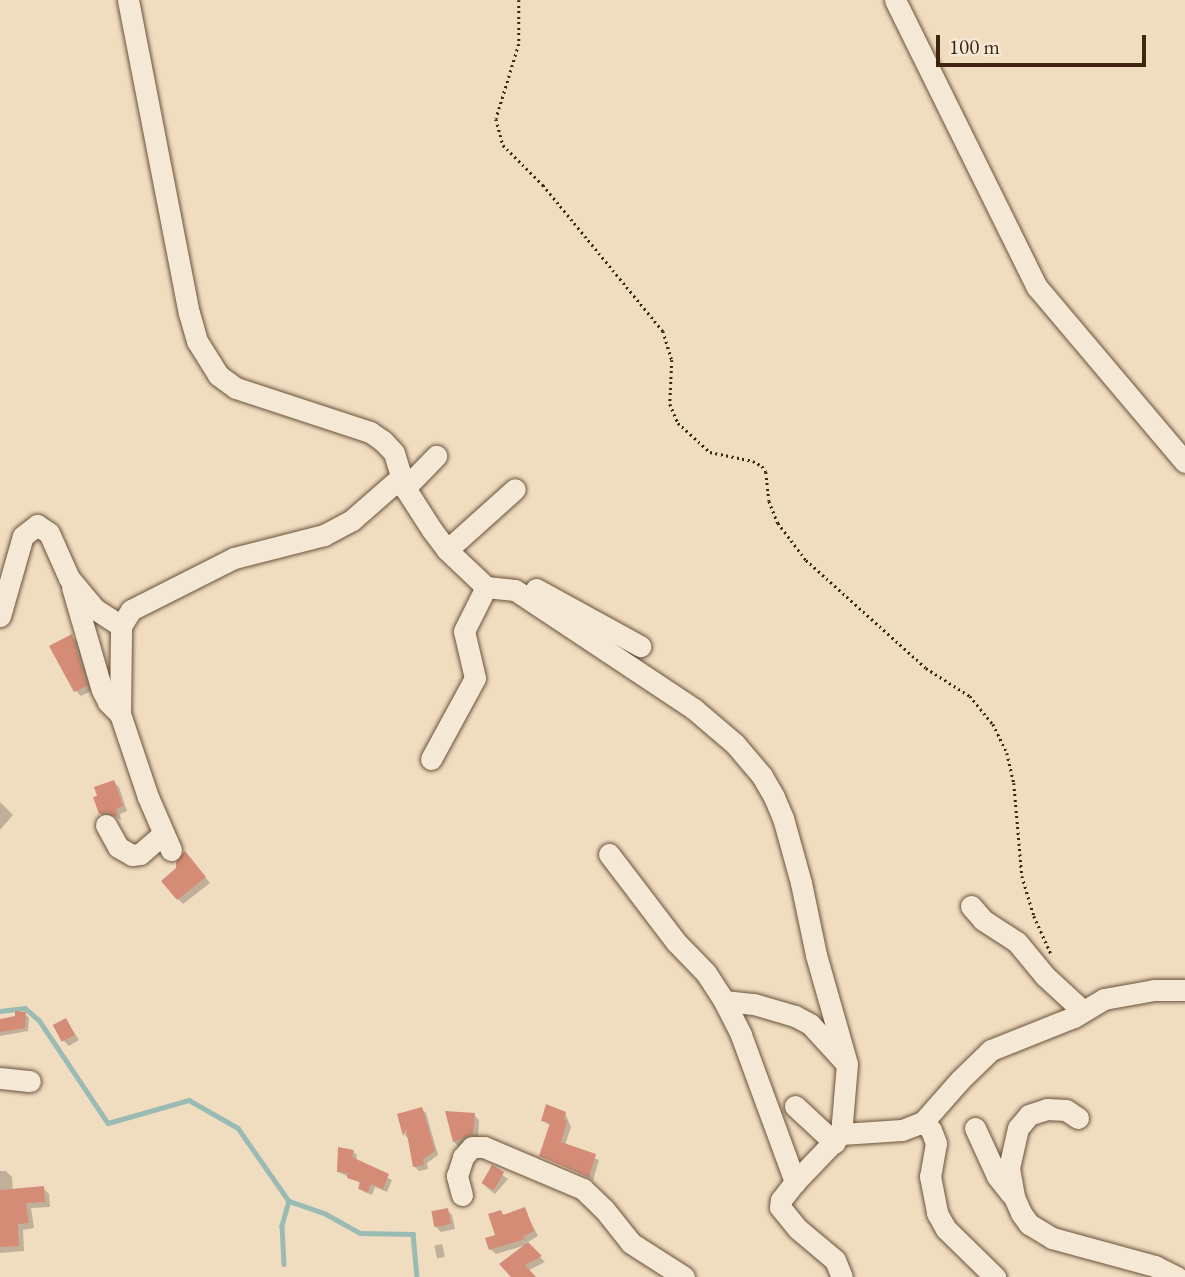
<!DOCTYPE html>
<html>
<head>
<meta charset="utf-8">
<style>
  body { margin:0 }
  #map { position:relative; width:1185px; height:1277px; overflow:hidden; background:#f0ddc0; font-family:"EB Garamond",serif }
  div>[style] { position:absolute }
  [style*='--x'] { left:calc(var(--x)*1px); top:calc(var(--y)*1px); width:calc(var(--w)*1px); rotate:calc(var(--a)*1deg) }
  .shadow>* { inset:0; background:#0003; transform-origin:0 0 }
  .stream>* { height:4.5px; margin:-2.25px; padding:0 2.25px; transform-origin:2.25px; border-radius:2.25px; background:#9abbb3 }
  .building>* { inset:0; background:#d48c76; transform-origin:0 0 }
  .path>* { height:2.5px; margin-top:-1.25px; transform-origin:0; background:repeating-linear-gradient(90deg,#3f240f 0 2px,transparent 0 5.5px) }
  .roads { filter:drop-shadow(0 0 2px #6b523b) drop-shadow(0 0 2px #6b523b) }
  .minor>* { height:21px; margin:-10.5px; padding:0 10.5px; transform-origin:10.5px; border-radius:10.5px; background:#f5e9d6 }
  span { translate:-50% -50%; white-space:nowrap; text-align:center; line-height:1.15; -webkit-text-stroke:7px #f5e9d6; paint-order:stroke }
  .scale { position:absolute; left:936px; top:35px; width:210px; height:32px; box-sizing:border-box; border:4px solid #3f240f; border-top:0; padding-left:9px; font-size:21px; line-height:24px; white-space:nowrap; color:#3f240f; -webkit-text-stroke:5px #f5e9d6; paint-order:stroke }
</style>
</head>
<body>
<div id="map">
  <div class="shadow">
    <i style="clip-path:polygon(72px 637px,77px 642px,91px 691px,81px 696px,75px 690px)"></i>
    <i style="clip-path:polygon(114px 782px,119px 787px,127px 811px,120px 814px,121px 820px,113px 816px,106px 818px,100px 813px)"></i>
    <i style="clip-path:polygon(0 802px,13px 815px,0 830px)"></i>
    <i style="clip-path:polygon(190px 859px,210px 883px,183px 904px,178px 899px)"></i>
    <i style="clip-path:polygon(25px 1014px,29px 1018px,28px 1031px,0 1036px,0 1022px)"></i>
    <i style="clip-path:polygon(66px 1020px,79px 1040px,69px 1046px,64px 1041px)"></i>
    <i style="clip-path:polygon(422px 1109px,426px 1113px,438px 1155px,427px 1163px,428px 1169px,419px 1171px,414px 1166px,410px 1141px,405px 1135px,399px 1115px)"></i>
    <i style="clip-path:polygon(448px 1113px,474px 1115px,479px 1120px,478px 1139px,459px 1147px,454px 1142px)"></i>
    <i style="clip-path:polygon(565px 1113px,571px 1127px,565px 1145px,599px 1160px,593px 1180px,541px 1156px,551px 1126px,543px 1121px)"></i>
    <i style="clip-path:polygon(353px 1152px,357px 1155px,356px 1161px,392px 1180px,387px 1192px,375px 1187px,372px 1195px,364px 1192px,360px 1188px,362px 1184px,339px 1172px)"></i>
    <i style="clip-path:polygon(492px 1167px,508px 1179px,495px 1194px,485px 1186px)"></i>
    <i style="clip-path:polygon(0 1171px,6px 1171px,12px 1177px,13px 1191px,43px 1188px,49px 1194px,50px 1207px,31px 1208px,34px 1228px,23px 1230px,24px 1251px,0 1253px)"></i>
    <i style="clip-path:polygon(524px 1209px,538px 1236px,526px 1243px,545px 1262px,529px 1270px,534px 1277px,513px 1277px,526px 1245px,496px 1254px,490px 1249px,497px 1236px,501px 1212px,505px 1216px)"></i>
    <i style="clip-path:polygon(447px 1210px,452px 1215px,455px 1229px,441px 1232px,435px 1226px)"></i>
    <i style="left:442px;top:1244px;width:13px;height:8px;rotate:77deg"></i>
  </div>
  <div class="stream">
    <i style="--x:0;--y:1011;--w:25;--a:-7"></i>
    <i style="--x:25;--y:1008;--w:18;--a:41"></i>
    <i style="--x:39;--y:1020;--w:124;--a:56.2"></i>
    <i style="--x:108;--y:1123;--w:84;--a:-15.9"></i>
    <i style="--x:189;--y:1100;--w:56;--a:29.7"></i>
    <i style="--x:238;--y:1128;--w:89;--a:55.1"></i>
    <i style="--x:289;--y:1201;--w:26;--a:106"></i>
    <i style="--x:282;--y:1226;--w:38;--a:87"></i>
    <i style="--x:289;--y:1201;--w:39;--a:19"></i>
    <i style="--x:326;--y:1214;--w:39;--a:29"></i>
    <i style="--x:360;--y:1233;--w:53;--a:1.1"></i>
    <i style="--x:413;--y:1234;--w:43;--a:84.7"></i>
  </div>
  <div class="building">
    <i style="clip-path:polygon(72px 634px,87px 686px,74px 692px,49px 646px)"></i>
    <i style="clip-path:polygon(114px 780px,123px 806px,116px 809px,118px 814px,115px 816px,107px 812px,99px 814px,93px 797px,97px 796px,94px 787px)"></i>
    <i style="clip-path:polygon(185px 851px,206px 877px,177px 900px,161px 881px,176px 868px,176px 862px)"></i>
    <i style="clip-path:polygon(15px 1011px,26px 1012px,25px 1028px,0 1032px,0 1019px,15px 1016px)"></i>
    <i style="left:66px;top:1018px;width:19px;height:15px;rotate:62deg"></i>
    <i style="clip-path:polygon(546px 1104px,566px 1112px,564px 1120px,567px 1121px,561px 1142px,596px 1154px,589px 1177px,539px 1156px,550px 1123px,541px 1121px)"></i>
    <i style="clip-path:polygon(422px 1107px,435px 1151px,423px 1159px,424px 1165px,413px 1167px,406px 1129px,403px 1136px,397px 1114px)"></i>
    <i style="clip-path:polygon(445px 1111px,475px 1113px,473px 1134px,453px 1142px)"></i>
    <i style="clip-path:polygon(338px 1147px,354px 1150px,352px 1157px,389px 1174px,383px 1189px,371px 1184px,368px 1192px,358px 1189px,360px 1182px,347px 1178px,348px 1173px,337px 1172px)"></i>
    <i style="left:492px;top:1165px;width:14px;height:21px;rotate:30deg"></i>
    <i style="clip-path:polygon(44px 1186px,45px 1202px,26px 1203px,29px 1223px,18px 1224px,19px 1246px,0 1247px,0 1190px)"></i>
    <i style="clip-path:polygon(525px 1207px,534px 1231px,523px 1237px,525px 1239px,489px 1250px,485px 1238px,495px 1235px,488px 1214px,501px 1210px,503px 1215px)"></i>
    <i style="left:448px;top:1208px;width:16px;height:17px;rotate:79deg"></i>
    <i style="clip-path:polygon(528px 1242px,542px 1256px,525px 1265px,536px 1277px,511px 1277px,499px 1264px)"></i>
  </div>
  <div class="path">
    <i style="--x:519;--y:0;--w:44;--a:90"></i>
    <i style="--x:519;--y:44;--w:78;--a:107"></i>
    <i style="--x:496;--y:119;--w:27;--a:75"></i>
    <i style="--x:503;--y:145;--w:57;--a:45"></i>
    <i style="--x:543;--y:185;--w:189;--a:50.6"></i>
    <i style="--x:663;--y:331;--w:30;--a:73"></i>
    <i style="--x:672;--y:360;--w:44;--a:92.6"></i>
    <i style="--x:670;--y:404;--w:21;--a:67"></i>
    <i style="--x:678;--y:423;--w:43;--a:42.2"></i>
    <i style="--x:710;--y:452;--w:44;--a:11.8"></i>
    <i style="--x:753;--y:461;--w:10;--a:29"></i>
    <i style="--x:762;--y:466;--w:7;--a:56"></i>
    <i style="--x:766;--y:472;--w:29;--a:84"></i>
    <i style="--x:769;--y:501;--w:24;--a:68"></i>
    <i style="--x:778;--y:523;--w:46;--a:52.9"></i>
    <i style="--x:806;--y:560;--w:161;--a:42"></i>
    <i style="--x:926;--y:668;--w:52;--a:32.5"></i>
    <i style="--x:970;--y:696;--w:36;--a:51"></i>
    <i style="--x:993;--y:724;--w:32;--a:64"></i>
    <i style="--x:1007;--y:753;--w:31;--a:77"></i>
    <i style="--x:1014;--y:783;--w:93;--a:85.1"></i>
    <i style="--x:1022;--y:876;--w:42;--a:73.3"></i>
    <i style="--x:1034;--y:916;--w:44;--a:65.8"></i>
  </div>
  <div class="roads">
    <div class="minor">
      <i style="--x:128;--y:0;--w:319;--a:79"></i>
      <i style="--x:189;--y:313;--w:29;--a:74"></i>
      <i style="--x:197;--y:341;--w:40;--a:58"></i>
      <i style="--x:218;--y:375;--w:22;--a:36"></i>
      <i style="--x:236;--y:388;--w:141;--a:18.2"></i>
      <i style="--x:370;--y:432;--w:16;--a:35"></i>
      <i style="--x:383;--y:441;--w:16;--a:47"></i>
      <i style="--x:394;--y:453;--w:37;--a:73"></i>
      <i style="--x:405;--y:488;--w:50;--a:57.3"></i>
      <i style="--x:432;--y:530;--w:25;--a:53"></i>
      <i style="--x:447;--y:550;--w:54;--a:43.5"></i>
      <i style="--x:486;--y:587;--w:29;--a:6"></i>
      <i style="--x:515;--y:590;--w:215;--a:33.6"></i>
      <i style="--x:694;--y:709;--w:54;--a:40.5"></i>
      <i style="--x:735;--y:744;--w:42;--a:49.8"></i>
      <i style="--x:762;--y:776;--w:24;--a:60"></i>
      <i style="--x:774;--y:797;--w:23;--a:67"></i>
      <i style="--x:783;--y:818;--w:67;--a:74.5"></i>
      <i style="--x:801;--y:883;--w:74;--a:78.2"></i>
      <i style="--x:816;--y:955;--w:113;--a:74.1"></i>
      <i style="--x:847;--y:1064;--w:70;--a:94.9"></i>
      <i style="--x:841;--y:1134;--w:66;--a:133.8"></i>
      <i style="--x:795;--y:1182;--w:23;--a:128"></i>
      <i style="--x:781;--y:1200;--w:7;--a:98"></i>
      <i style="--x:780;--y:1207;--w:28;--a:51"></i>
      <i style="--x:798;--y:1229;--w:48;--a:40"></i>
      <i style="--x:835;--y:1260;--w:18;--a:68"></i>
      <i style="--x:895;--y:0;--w:320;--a:63.7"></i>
      <i style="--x:1037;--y:287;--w:229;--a:49.8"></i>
      <i style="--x:405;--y:488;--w:45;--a:-45.9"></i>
      <i style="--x:447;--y:550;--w:91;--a:-41.9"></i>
      <i style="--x:72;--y:587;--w:107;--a:73.8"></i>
      <i style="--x:102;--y:690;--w:13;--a:63"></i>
      <i style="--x:108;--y:702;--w:17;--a:45"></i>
      <i style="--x:536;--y:589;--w:119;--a:28.7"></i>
      <i style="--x:0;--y:616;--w:83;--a:-74"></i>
      <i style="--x:23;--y:536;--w:18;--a:-38"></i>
      <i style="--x:37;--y:525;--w:14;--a:34"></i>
      <i style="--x:49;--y:533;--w:49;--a:66"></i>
      <i style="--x:69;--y:578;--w:40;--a:50"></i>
      <i style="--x:95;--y:609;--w:31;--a:33"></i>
      <i style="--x:431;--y:759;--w:92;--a:-61.5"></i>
      <i style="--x:475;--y:678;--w:48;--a:-103.2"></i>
      <i style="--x:464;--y:631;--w:49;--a:-63.4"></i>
      <i style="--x:106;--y:825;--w:25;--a:61"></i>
      <i style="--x:118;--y:847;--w:16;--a:30"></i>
      <i style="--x:132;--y:855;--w:8;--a:-7"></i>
      <i style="--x:140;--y:854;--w:29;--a:-41"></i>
      <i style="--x:171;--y:850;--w:58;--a:-113.5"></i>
      <i style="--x:148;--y:797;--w:88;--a:-108.6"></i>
      <i style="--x:120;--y:714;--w:88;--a:-89.3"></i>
      <i style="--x:121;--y:626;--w:19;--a:-58"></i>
      <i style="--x:131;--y:610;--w:115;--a:-26.8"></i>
      <i style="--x:234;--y:558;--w:93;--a:-14.3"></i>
      <i style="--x:324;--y:535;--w:32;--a:-28"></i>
      <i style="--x:352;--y:520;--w:67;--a:-41.3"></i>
      <i style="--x:609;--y:854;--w:111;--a:52.7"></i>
      <i style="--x:676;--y:942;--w:43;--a:45.9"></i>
      <i style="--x:706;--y:973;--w:33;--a:57"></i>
      <i style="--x:724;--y:1001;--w:38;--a:63"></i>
      <i style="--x:741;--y:1035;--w:157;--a:69.8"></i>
      <i style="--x:971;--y:906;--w:18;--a:49"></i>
      <i style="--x:983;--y:920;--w:40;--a:32.9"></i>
      <i style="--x:1017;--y:942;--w:44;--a:50.5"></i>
      <i style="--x:1045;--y:976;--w:52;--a:42.6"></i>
      <i style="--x:724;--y:1001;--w:30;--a:6"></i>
      <i style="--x:754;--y:1004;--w:43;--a:16.3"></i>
      <i style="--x:795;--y:1016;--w:17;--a:28"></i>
      <i style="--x:810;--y:1024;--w:52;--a:47.4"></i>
      <i style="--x:0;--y:1078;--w:30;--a:6"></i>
      <i style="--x:795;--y:1106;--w:54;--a:42.8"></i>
      <i style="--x:1078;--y:1118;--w:14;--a:-146"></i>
      <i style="--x:1066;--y:1110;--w:19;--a:-177"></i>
      <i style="--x:1047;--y:1109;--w:19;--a:162"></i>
      <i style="--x:1029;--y:1115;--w:17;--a:130"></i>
      <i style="--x:1018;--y:1128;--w:41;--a:102.7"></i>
      <i style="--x:1009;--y:1168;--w:29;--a:80"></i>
      <i style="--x:1014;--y:1197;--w:17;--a:66"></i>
      <i style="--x:1021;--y:1213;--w:14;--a:54"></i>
      <i style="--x:1029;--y:1224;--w:27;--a:31"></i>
      <i style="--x:1052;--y:1238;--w:107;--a:15.2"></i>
      <i style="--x:1155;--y:1266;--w:25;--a:27"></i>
      <i style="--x:923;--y:1122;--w:11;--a:45"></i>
      <i style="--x:931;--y:1130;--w:14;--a:69"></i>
      <i style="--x:936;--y:1143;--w:34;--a:100"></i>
      <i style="--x:930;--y:1176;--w:38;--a:79"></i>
      <i style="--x:937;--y:1213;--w:18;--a:61"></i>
      <i style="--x:946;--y:1229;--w:69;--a:44.4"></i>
      <i style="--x:975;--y:1128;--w:53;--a:65.4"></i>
      <i style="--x:997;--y:1176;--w:23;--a:52"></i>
      <i style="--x:841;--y:1134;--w:61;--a:-3.8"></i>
      <i style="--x:902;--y:1130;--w:22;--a:-21"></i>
      <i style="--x:923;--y:1122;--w:56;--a:-48.6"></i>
      <i style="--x:960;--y:1080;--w:43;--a:-44.1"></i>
      <i style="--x:991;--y:1050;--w:89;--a:-21.7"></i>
      <i style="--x:1074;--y:1017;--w:35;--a:-31"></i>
      <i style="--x:1104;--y:999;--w:51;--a:-10.2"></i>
      <i style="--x:1154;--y:990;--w:31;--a:0"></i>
      <i style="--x:462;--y:1195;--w:20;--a:-105"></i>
      <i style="--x:457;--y:1176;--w:20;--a:-72"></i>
      <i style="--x:463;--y:1157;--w:13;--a:-48"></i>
      <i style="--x:472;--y:1147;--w:12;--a:0"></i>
      <i style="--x:484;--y:1147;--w:108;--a:23"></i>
      <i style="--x:583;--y:1189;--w:29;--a:44"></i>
      <i style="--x:604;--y:1209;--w:43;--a:51.5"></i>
      <i style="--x:631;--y:1243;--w:63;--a:32.7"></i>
    </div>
  </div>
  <div class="scale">100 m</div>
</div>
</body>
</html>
